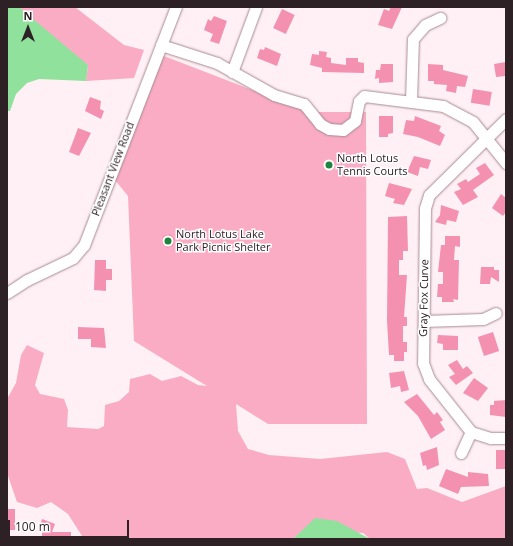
<!DOCTYPE html>
<html>
<head>
<meta charset="utf-8">
<style>
  body { margin:0 }
  #map { position:relative; width:513px; height:546px; overflow:hidden; background:#fef0f4; font-family:"Open Sans",sans-serif }
  div>[style] { position:absolute }
  [style*='--x'] { left:calc(var(--x)*1px); top:calc(var(--y)*1px); width:calc(var(--w)*1px); rotate:calc(var(--a)*1deg) }
  .green>* { inset:0; background:#faacc4 }
  .water>* { inset:0; background:#90e19c }
  .building>* { inset:0; background:#f491b1; transform-origin:0 0 }
  .roads { filter:drop-shadow(0 0 1px #a88a93) drop-shadow(0 0 1px #a88a93) }
  .minor>* { height:11px; margin:-5.5px; padding:0 5.5px; transform-origin:5.5px; border-radius:5.5px; background:#fff }
  .dots>* { width:11px; height:11px; translate:-50% -50%; box-sizing:border-box; border:2px solid #fff; border-radius:50% }
  span { translate:-50% -50%; white-space:nowrap; text-align:center; line-height:1.15; -webkit-text-stroke:3px #fff; paint-order:stroke }
  .poi-label { font-size:11px; color:#2d2125 }
  .left { translate:0 -50%; text-align:left }
  .street-label { font-size:11px; color:#2d2125 }
  .frame { position:absolute; inset:0; border:8px solid #2d2125; pointer-events:none }
  .north { position:absolute; left:8px; top:8px; width:40px; height:40px; -webkit-text-stroke:3px #fff; paint-order:stroke; rotate:0deg; font-size:11px; font-weight:700; line-height:16px; text-align:center; color:#2d2125 }
  .north::after { content:''; display:block; margin:auto; width:14px; height:18px; background:#2d2125; clip-path:polygon(50% 0,100% 100%,50% 72%,0 100%) }
  .scale { position:absolute; left:8px; top:520px; width:121px; height:18px; box-sizing:border-box; border:2px solid #2d2125; border-top:0; padding-left:5px; font-size:12px; line-height:14px; white-space:nowrap; color:#2d2125; -webkit-text-stroke:3px #fff; paint-order:stroke }
</style>
</head>
<body>
<div id="map">
  <div class="green">
    <i style="clip-path:polygon(7px 7px,75px 7px,124px 45px,144px 50px,134px 78px,86px 81px,88px 65px)"></i>
    <i style="clip-path:polygon(164px 56px,286px 103px,302px 106px,308px 112px,366px 112px,367px 424px,268px 424px,236px 404px,238px 431px,248px 449px,269px 455px,320px 459px,387px 452px,405px 459px,417px 489px,427px 488px,462px 502px,506px 486px,506px 539px,370px 539px,363px 533px,303px 530px,293px 539px,84px 539px,68px 514px,51px 502px,37px 508px,17px 502px,7px 473px,7px 399px,16px 383px,21px 355px,27px 345px,44px 353px,35px 385px,40px 394px,64px 399px,68px 410px,67px 427px,98px 429px,104px 426px,105px 405px,119px 401px,129px 392px,130px 379px,150px 374px,162px 381px,181px 376px,198px 385px,207px 386px,134px 341px,128px 196px,111px 175px,158px 64px)"></i>
  </div>
  <div class="water">
    <i style="clip-path:polygon(7px 7px,20px 8px,88px 65px,86px 81px,39px 79px,27px 83px,16px 94px,10px 111px,7px 111px)"></i>
    <i style="clip-path:polygon(315px 518px,337px 521px,370px 539px,293px 539px)"></i>
  </div>
  <div class="building">
    <i style="clip-path:polygon(391px 7px,402px 7px,392px 29px,378px 25px,384px 9px,389px 11px)"></i>
    <i style="left:282px;top:9px;width:14px;height:21px;rotate:25deg"></i>
    <i style="clip-path:polygon(214px 16px,227px 21px,219px 44px,210px 41px,213px 34px,204px 30px,208px 19px,211px 21px)"></i>
    <i style="clip-path:polygon(265px 47px,281px 54px,277px 66px,257px 58px,260px 49px,264px 50px)"></i>
    <i style="clip-path:polygon(319px 51px,327px 52px,326px 57px,331px 58px,331px 63px,346px 65px,346px 58px,358px 58px,358px 62px,364px 63px,364px 73px,322px 72px,322px 68px,310px 65px,312px 54px,319px 55px)"></i>
    <i style="clip-path:polygon(506px 62px,506px 76px,496px 77px,494px 64px)"></i>
    <i style="clip-path:polygon(381px 64px,393px 64px,393px 82px,379px 83px,379px 78px,375px 79px,376px 70px,380px 70px)"></i>
    <i style="clip-path:polygon(428px 64px,443px 65px,443px 70px,468px 76px,465px 87px,457px 86px,456px 93px,446px 91px,447px 85px,434px 84px,434px 81px,428px 81px)"></i>
    <i style="left:473px;top:89px;width:19px;height:14px;rotate:9deg"></i>
    <i style="clip-path:polygon(90px 97px,101px 101px,100px 109px,104px 111px,101px 119px,85px 111px)"></i>
    <i style="clip-path:polygon(379px 116px,393px 116px,393px 133px,388px 134px,388px 137px,379px 137px)"></i>
    <i style="clip-path:polygon(415px 116px,441px 126px,439px 131px,445px 135px,440px 146px,418px 137px,403px 134px,406px 120px,414px 121px)"></i>
    <i style="clip-path:polygon(78px 128px,91px 133px,79px 156px,69px 152px)"></i>
    <i style="clip-path:polygon(414px 156px,431px 160px,428px 169px,420px 167px,418px 176px,407px 172px)"></i>
    <i style="clip-path:polygon(485px 163px,494px 175px,473px 190px,478px 197px,463px 205px,454px 192px,461px 189px,457px 184px,466px 179px,468px 182px,480px 174px,476px 168px)"></i>
    <i style="clip-path:polygon(389px 183px,412px 189px,404px 205px,393px 203px,395px 199px,385px 196px)"></i>
    <i style="clip-path:polygon(501px 194px,506px 198px,506px 212px,503px 216px,492px 208px)"></i>
    <i style="clip-path:polygon(441px 205px,459px 211px,456px 222px,447px 220px,446px 225px,435px 222px,440px 215px)"></i>
    <i style="clip-path:polygon(407px 216px,408px 251px,403px 251px,403px 260px,399px 260px,399px 275px,407px 275px,404px 317px,407px 317px,407px 326px,403px 326px,403px 342px,407px 342px,407px 352px,404px 352px,404px 361px,394px 361px,394px 355px,389px 355px,387px 321px,388px 217px)"></i>
    <i style="clip-path:polygon(170px 234px,175px 239px,173px 246px,167px 248px,162px 243px,163px 236px)"></i>
    <i style="clip-path:polygon(445px 236px,460px 236px,460px 247px,455px 246px,454px 260px,459px 260px,458px 300px,453px 299px,454px 302px,442px 302px,442px 297px,437px 297px,438px 284px,443px 284px,443px 272px,438px 272px,441px 245px,445px 245px)"></i>
    <i style="clip-path:polygon(95px 260px,106px 260px,106px 269px,112px 269px,112px 280px,106px 280px,106px 291px,94px 290px)"></i>
    <i style="clip-path:polygon(481px 267px,494px 267px,494px 270px,499px 270px,499px 282px,491px 277px,490px 284px,480px 284px)"></i>
    <i style="clip-path:polygon(78px 327px,104px 328px,106px 348px,91px 347px,91px 339px,78px 339px)"></i>
    <i style="left:493px;top:332px;width:20px;height:16px;rotate:72deg"></i>
    <i style="clip-path:polygon(438px 335px,458px 336px,458px 350px,443px 350px,443px 344px,437px 343px)"></i>
    <i style="clip-path:polygon(457px 360px,463px 369px,467px 366px,473px 373px,456px 385px,449px 377px,455px 374px,448px 365px)"></i>
    <i style="clip-path:polygon(404px 371px,409px 390px,401px 392px,400px 386px,391px 388px,389px 373px)"></i>
    <i style="clip-path:polygon(474px 378px,488px 388px,478px 401px,463px 393px)"></i>
    <i style="clip-path:polygon(417px 394px,434px 415px,437px 412px,443px 420px,440px 422px,445px 430px,431px 439px,418px 416px,404px 402px)"></i>
    <i style="clip-path:polygon(506px 400px,506px 417px,490px 415px,490px 405px,494px 405px,494px 401px)"></i>
    <i style="clip-path:polygon(437px 447px,439px 465px,427px 470px,426px 465px,423px 466px,420px 453px)"></i>
    <i style="left:506px;top:450px;width:19px;height:10px;rotate:90deg"></i>
    <i style="clip-path:polygon(446px 469px,468px 477px,468px 472px,488px 474px,489px 486px,461px 487px,458px 494px,439px 486px)"></i>
    <i style="left:7px;top:509px;width:8px;height:21px"></i>
    <i style="clip-path:polygon(42px 519px,55px 524px,52px 532px,71px 532px,71px 539px,42px 539px,42px 532px,38px 531px)"></i>
  </div>
  <div class="roads">
    <div class="minor">
      <i style="--x:161;--y:45;--w:59;--a:17.8"></i>
      <i style="--x:217;--y:63;--w:65;--a:29.3"></i>
      <i style="--x:274;--y:95;--w:31;--a:17"></i>
      <i style="--x:304;--y:104;--w:26;--a:51"></i>
      <i style="--x:320;--y:124;--w:10;--a:29"></i>
      <i style="--x:329;--y:129;--w:14;--a:4"></i>
      <i style="--x:343;--y:130;--w:15;--a:-37"></i>
      <i style="--x:355;--y:121;--w:20;--a:-79"></i>
      <i style="--x:359;--y:101;--w:7;--a:-45"></i>
      <i style="--x:364;--y:96;--w:80;--a:7.2"></i>
      <i style="--x:443;--y:106;--w:34;--a:28"></i>
      <i style="--x:473;--y:122;--w:53;--a:51.2"></i>
      <i style="--x:232;--y:72;--w:69;--a:-69.7"></i>
      <i style="--x:411;--y:101;--w:62;--a:-88.2"></i>
      <i style="--x:413;--y:39;--w:18;--a:-49"></i>
      <i style="--x:425;--y:25;--w:17;--a:-25"></i>
      <i style="--x:506;--y:119;--w:108;--a:135.4"></i>
      <i style="--x:429;--y:195;--w:14;--a:107"></i>
      <i style="--x:425;--y:208;--w:155;--a:90.7"></i>
      <i style="--x:423;--y:363;--w:17;--a:69"></i>
      <i style="--x:429;--y:379;--w:68;--a:51.6"></i>
      <i style="--x:471;--y:432;--w:21;--a:17"></i>
      <i style="--x:491;--y:438;--w:15;--a:0"></i>
      <i style="--x:7;--y:293;--w:24;--a:-33"></i>
      <i style="--x:27;--y:280;--w:51;--a:-25.6"></i>
      <i style="--x:73;--y:258;--w:17;--a:-50"></i>
      <i style="--x:84;--y:245;--w:255;--a:-68.9"></i>
      <i style="--x:424;--y:321;--w:59;--a:-1.9"></i>
      <i style="--x:483;--y:319;--w:14;--a:-25"></i>
      <i style="--x:461;--y:453;--w:23;--a:-65"></i>
    </div>
  </div>
  <div class="dots">
    <i style="left:329px;top:165px;background:#1c853b"></i>
    <i style="left:168px;top:241px;background:#1c853b"></i>
  </div>
  <div class="poi-label">
    <span class="left" style="left:337px;top:165px">North Lotus<br>Tennis Courts</span>
    <span class="left" style="left:176px;top:241px">North Lotus Lake<br>Park Picnic Shelter</span>
  </div>
  <div class="street-label">
    <span style="left:113px;top:169px;rotate:-69deg">Pleasant View Road</span>
    <span style="left:424px;top:298px;rotate:-89deg">Gray Fox Curve</span>
  </div>
  <div class="frame"></div>
  <div class="north">N</div>
  <div class="scale">100 m</div>
</div>
</body>
</html>
